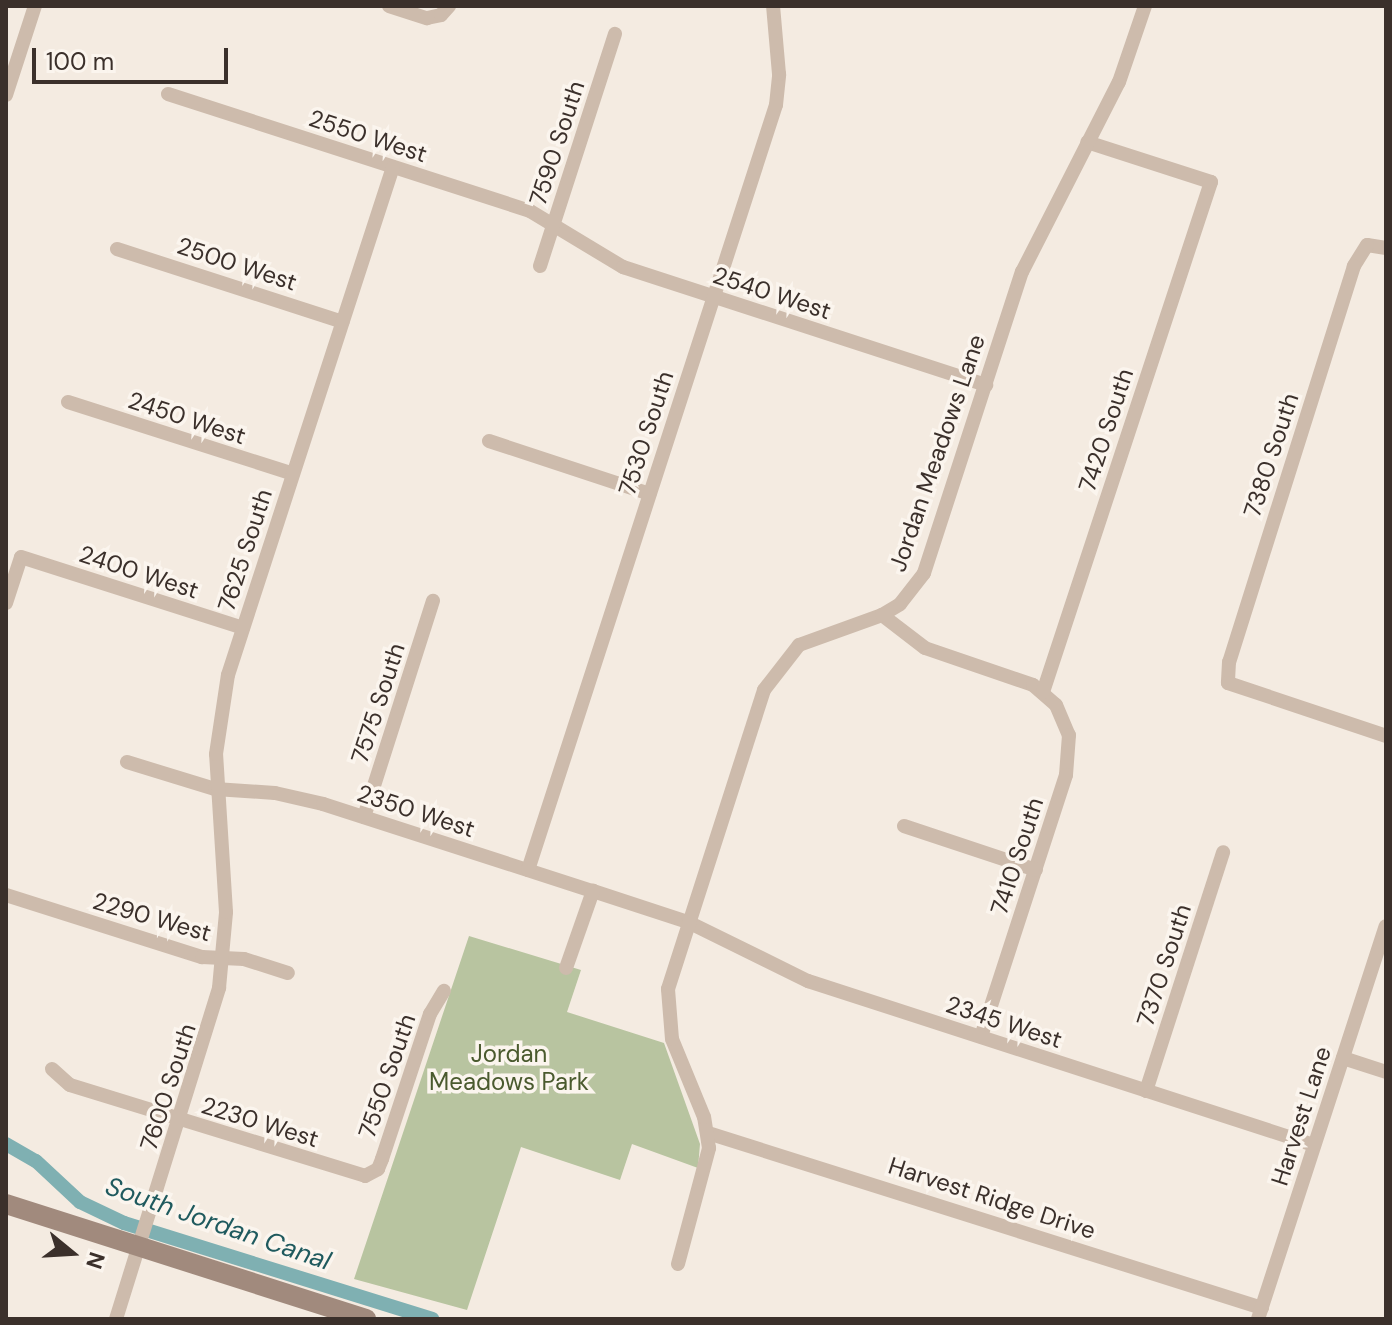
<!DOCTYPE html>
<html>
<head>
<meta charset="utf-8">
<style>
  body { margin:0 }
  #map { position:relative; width:1392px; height:1325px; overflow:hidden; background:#f4ebe1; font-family:"DM Sans",sans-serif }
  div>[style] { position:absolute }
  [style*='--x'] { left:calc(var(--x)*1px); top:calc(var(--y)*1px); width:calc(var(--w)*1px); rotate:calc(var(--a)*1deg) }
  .green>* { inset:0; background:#b8c4a0 }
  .canal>* { height:14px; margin:-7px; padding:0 7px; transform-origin:7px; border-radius:7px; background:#7fb0b2 }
  .street>* { height:14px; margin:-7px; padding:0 7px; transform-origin:7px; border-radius:7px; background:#cdbbac }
  .secondary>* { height:20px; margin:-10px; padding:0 10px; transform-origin:10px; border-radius:10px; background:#a18a7d }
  span { translate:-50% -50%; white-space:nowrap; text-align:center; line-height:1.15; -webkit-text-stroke:7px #fbf5ee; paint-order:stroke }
  .street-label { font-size:24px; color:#3b302b }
  .park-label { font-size:24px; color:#4a5a2e }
  .water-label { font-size:26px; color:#1f5a5e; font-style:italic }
  .frame { position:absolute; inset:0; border:8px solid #3b302b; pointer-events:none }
  .north { position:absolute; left:32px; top:1213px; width:80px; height:80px; -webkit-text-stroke:6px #fbf5ee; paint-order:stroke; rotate:108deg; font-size:22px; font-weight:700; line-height:32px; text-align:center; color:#3b302b }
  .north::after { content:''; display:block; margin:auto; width:28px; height:36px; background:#3b302b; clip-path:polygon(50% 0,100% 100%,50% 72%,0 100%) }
  .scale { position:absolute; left:32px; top:48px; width:196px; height:36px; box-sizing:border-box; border:4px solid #3b302b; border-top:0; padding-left:10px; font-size:24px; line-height:28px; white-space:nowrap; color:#3b302b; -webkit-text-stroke:6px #fbf5ee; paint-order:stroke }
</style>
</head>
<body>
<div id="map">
  <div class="green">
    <i style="clip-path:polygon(469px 936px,581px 970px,567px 1012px,664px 1043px,700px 1144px,698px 1168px,632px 1144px,620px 1180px,521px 1147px,467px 1310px,354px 1279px)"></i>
  </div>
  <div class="canal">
    <i style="--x:6;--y:1144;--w:34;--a:30"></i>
    <i style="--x:36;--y:1161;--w:60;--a:43"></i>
    <i style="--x:80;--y:1202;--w:49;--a:25.5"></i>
    <i style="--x:124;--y:1223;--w:323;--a:17.3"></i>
  </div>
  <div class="street">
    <i style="--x:389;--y:6;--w:40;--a:18"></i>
    <i style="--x:427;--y:18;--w:14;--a:-12"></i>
    <i style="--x:441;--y:15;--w:12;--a:-48"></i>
    <i style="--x:168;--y:94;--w:380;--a:17.9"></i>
    <i style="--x:530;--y:211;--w:109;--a:31.1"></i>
    <i style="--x:623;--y:267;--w:382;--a:18"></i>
    <i style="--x:6;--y:95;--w:94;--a:-72"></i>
    <i style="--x:1386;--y:248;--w:19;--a:-171"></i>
    <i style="--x:1367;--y:245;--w:25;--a:122"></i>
    <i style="--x:1354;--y:266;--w:415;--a:107.5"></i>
    <i style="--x:1229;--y:662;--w:21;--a:93"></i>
    <i style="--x:1228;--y:683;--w:167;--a:18.5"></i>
    <i style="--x:117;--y:249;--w:237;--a:17.9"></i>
    <i style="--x:540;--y:266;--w:244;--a:-72.1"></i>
    <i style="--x:68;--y:402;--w:236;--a:17.7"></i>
    <i style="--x:489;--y:441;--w:169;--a:18.2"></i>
    <i style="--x:6;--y:603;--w:48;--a:-71.9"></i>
    <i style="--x:21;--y:557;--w:233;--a:17.7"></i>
    <i style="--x:882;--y:615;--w:54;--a:37.5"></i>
    <i style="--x:925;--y:648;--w:114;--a:18.9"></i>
    <i style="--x:1033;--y:685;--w:30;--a:41"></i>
    <i style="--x:1056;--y:705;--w:33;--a:67"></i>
    <i style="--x:1069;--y:735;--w:40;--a:94.3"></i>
    <i style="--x:1066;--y:775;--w:275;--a:108"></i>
    <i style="--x:1043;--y:692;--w:537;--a:-71.77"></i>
    <i style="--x:1211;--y:182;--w:130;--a:-162.1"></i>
    <i style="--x:127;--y:762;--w:92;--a:17.1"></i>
    <i style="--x:215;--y:789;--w:60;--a:3.8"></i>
    <i style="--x:275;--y:793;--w:49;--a:12.9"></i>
    <i style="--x:323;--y:804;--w:284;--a:17.9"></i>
    <i style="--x:593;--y:891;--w:100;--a:18.1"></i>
    <i style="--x:688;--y:922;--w:134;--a:26.2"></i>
    <i style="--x:808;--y:981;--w:532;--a:17.96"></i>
    <i style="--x:364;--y:817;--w:227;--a:-72.3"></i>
    <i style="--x:904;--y:826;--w:139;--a:18.4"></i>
    <i style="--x:528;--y:870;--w:804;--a:-72.04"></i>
    <i style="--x:776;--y:105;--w:31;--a:-84"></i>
    <i style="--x:779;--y:74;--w:68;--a:-95"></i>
    <i style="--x:6;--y:895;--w:206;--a:17.6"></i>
    <i style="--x:202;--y:957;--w:42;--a:2.7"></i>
    <i style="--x:244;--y:959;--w:46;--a:17.7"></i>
    <i style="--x:566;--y:968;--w:82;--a:-70.7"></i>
    <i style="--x:1343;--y:1058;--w:45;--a:18"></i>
    <i style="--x:52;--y:1069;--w:24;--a:42"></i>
    <i style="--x:70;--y:1085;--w:309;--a:17.1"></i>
    <i style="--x:365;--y:1176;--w:15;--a:-28"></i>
    <i style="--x:378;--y:1169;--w:11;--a:-68"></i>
    <i style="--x:382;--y:1159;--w:153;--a:-71.7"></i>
    <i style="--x:430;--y:1014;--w:27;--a:-59"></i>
    <i style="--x:1146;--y:1091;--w:251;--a:-72.1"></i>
    <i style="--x:708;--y:1133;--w:581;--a:17.53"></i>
    <i style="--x:678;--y:1264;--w:120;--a:-75"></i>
    <i style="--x:709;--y:1148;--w:31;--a:-99"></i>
    <i style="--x:704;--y:1117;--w:84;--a:-112.3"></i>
    <i style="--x:672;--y:1039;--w:50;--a:-94.6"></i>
    <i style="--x:668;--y:989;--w:314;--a:-72.2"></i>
    <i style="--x:764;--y:690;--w:57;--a:-52.1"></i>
    <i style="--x:799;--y:645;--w:88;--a:-19.9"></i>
    <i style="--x:882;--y:615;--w:21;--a:-31"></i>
    <i style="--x:900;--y:604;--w:39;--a:-52"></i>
    <i style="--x:924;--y:573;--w:317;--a:-72"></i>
    <i style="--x:1022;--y:272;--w:213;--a:-63"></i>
    <i style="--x:1119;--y:82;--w:80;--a:-71.1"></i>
    <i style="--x:116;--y:1319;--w:347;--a:-72.7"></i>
    <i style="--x:219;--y:988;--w:76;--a:-84.7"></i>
    <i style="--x:226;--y:912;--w:158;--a:-93.6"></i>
    <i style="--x:216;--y:754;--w:80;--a:-81.4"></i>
    <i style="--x:228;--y:675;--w:534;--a:-72.01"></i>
    <i style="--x:1258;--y:1319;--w:413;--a:-72"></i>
  </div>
  <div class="secondary">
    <i style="--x:6;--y:1204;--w:378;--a:17.7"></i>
  </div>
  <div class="street-label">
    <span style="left:368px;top:136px;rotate:18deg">2550 West</span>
    <span style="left:557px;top:143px;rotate:-72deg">7590 South</span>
    <span style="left:237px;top:264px;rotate:18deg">2500 West</span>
    <span style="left:772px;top:293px;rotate:18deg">2540 West</span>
    <span style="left:187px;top:418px;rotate:18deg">2450 West</span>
    <span style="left:1106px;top:430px;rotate:-72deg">7420 South</span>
    <span style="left:646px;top:433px;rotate:-72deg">7530 South</span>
    <span style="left:937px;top:453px;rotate:-71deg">Jordan Meadows Lane</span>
    <span style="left:1271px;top:455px;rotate:-72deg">7380 South</span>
    <span style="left:245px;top:550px;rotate:-72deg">7625 South</span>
    <span style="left:139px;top:572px;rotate:18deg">2400 West</span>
    <span style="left:378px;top:703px;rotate:-72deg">7575 South</span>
    <span style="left:416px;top:811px;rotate:18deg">2350 West</span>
    <span style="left:1017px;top:856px;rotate:-72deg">7410 South</span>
    <span style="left:152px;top:917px;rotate:16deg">2290 West</span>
    <span style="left:1164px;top:965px;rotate:-72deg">7370 South</span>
    <span style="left:1004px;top:1022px;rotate:18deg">2345 West</span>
    <span style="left:387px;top:1076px;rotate:-71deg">7550 South</span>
    <span style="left:168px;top:1087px;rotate:-72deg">7600 South</span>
    <span style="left:1301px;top:1116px;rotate:-72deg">Harvest Lane</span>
    <span style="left:260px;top:1122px;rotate:17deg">2230 West</span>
    <span style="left:992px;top:1198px;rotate:18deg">Harvest Ridge Drive</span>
  </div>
  <div class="park-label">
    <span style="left:509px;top:1068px">Jordan<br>Meadows Park</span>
  </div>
  <div class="water-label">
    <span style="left:218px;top:1224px;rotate:19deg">South Jordan Canal</span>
  </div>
  <div class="frame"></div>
  <div class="north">N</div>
  <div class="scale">100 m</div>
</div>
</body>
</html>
